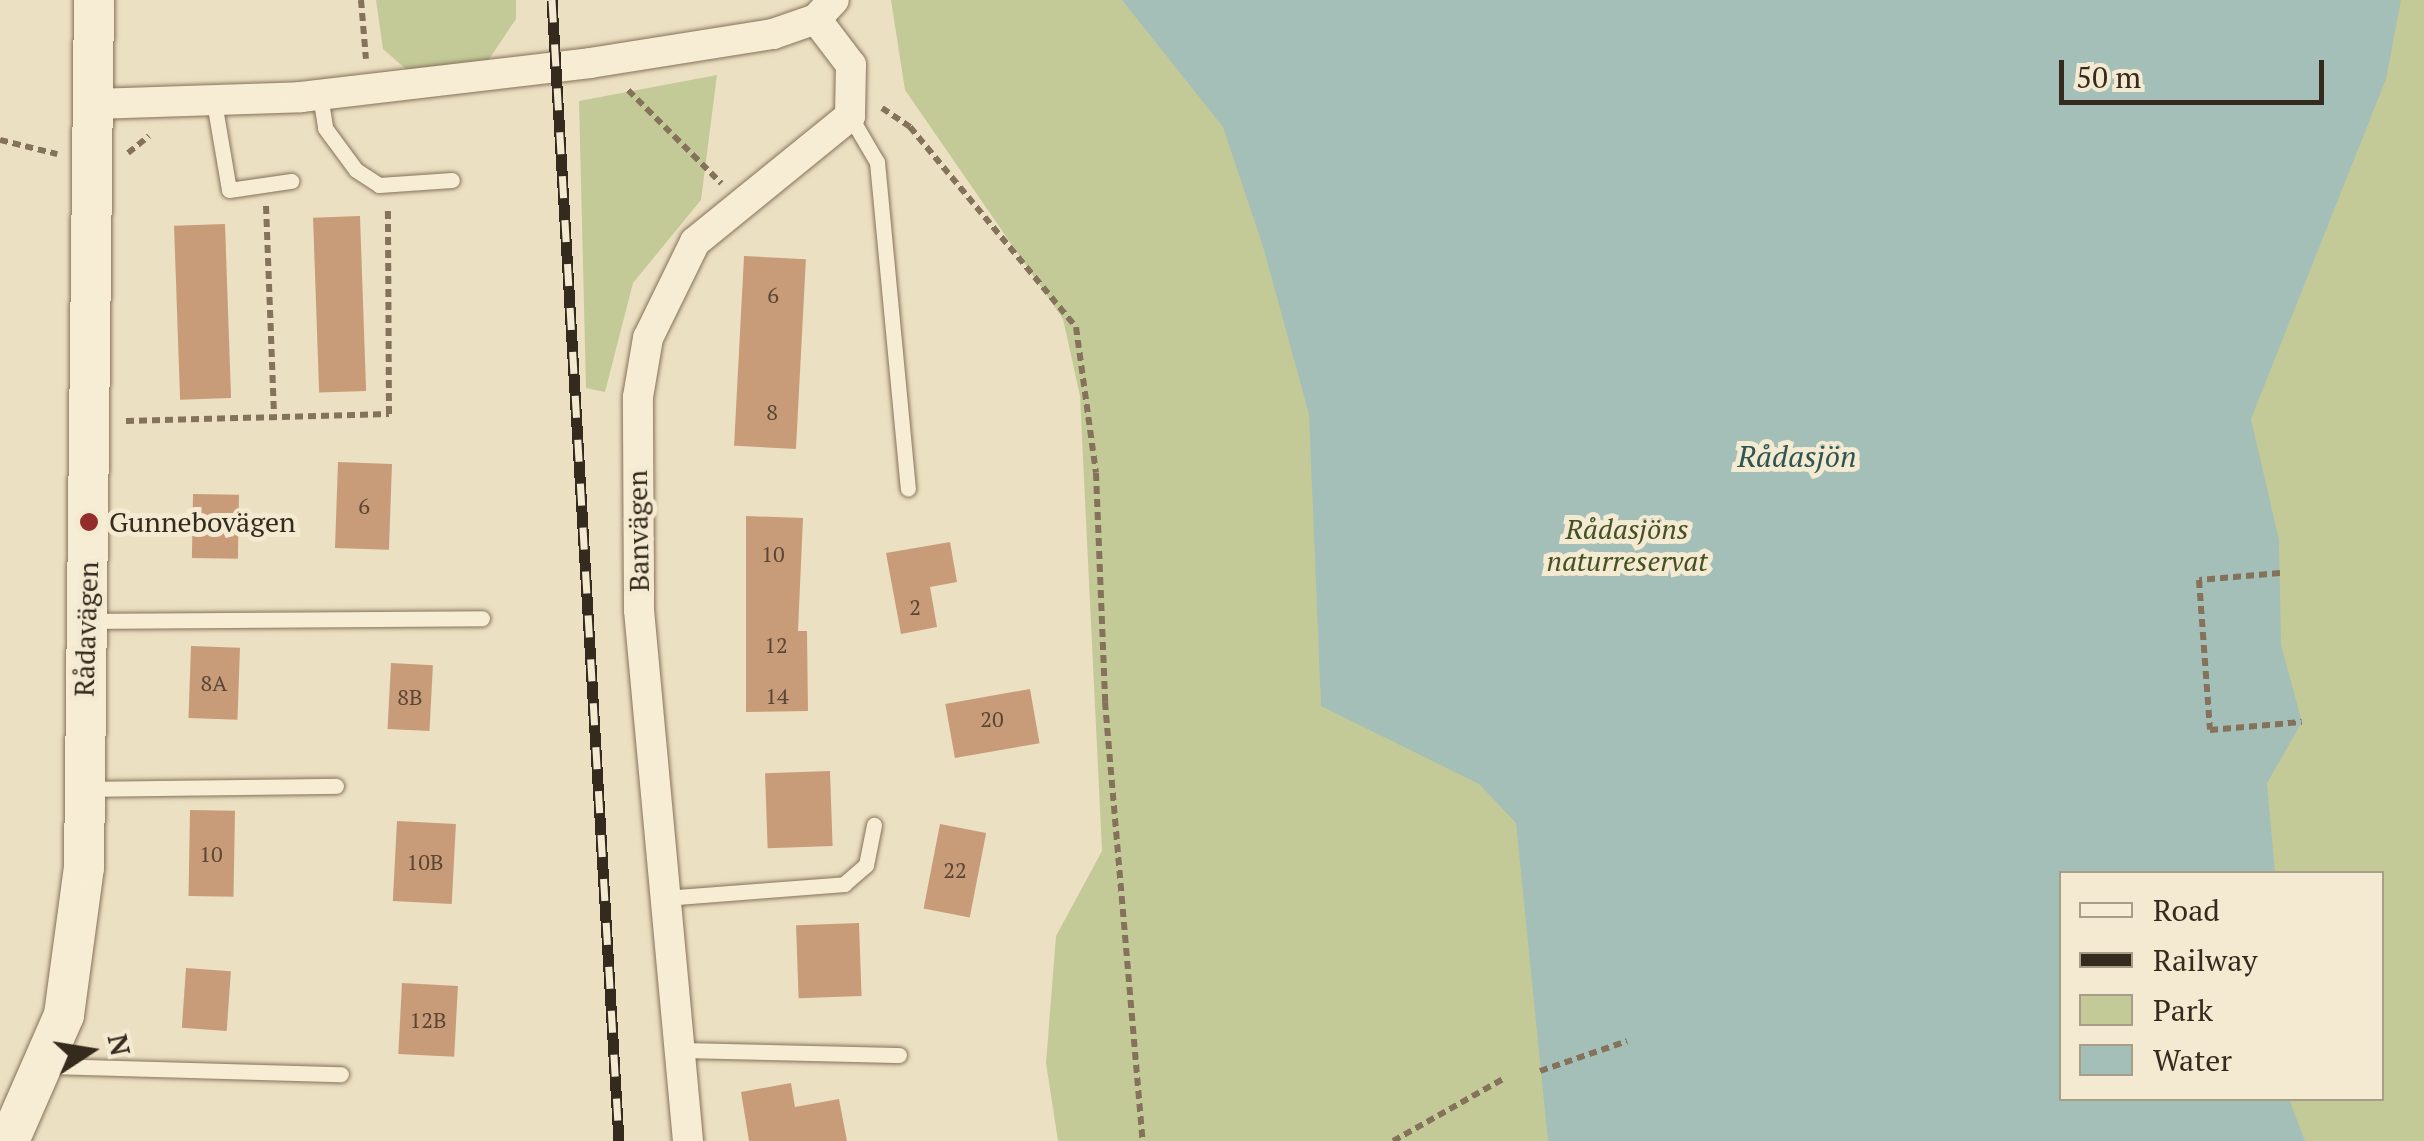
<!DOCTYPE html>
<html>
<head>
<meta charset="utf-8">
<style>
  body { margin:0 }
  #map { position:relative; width:2424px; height:1141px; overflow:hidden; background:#ece0c2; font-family:"PT Serif",serif }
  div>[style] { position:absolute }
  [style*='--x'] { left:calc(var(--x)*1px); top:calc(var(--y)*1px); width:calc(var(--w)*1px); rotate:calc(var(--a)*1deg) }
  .green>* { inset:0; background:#c3ca97 }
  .water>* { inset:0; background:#a4bfb7 }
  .building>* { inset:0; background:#c99c79; transform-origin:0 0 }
  .path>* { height:6px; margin-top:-3px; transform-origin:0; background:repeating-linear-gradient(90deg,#85725a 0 8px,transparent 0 13px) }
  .roads { filter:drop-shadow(0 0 2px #85725a) drop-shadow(0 0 2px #85725a) }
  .lane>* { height:15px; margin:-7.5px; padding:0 7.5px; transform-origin:7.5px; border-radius:7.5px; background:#f7edd5 }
  .street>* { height:30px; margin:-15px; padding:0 15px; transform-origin:15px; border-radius:15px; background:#f7edd5 }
  .secondary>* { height:40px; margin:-20px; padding:0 20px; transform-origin:20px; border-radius:20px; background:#f7edd5 }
  .rail>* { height:11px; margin-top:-5.5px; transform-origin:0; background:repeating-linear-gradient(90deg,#f4ead1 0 22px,#352a1e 0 44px); box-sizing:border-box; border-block:2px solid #352a1e }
  .dots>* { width:28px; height:28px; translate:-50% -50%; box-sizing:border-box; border:5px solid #f4ead1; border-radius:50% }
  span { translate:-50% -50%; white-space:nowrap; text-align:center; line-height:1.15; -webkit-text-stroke:10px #f4ead1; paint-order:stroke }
  .number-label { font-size:22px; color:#5a4635 }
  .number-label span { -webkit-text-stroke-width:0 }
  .poi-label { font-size:28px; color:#352a1e }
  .left { translate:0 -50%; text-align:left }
  .park-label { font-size:28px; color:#455125; font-style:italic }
  .street-label { font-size:28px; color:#352a1e }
  .water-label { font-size:30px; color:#2d5553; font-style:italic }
  .legend { position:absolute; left:2059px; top:871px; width:325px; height:230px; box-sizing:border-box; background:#f4ead1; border:2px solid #a89d89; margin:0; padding:12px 18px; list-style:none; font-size:30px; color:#352a1e }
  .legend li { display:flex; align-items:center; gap:20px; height:50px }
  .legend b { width:50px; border:2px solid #a89d89 }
  .north { position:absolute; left:40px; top:1001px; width:100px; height:100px; -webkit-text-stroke:8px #f4ead1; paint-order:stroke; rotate:78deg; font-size:28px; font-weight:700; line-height:40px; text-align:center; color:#352a1e }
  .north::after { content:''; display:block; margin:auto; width:35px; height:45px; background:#352a1e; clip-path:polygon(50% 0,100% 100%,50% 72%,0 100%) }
  .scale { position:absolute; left:2059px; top:60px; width:265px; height:45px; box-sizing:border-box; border:5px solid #352a1e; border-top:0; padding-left:12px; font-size:30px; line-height:35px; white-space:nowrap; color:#352a1e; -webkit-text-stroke:8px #f4ead1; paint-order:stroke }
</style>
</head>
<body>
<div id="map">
  <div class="green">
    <i style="clip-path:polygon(376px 0,516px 0,516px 19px,485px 65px,408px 71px,383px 49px)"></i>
    <i style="clip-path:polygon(evenodd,891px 0,2424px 0,2424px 1141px,1058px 1141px,1046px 1063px,1056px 936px,1102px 851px,1080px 396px,1063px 319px,905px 90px,891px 0,2062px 874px,2382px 874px,2382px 1098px,2062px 1098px,2062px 874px)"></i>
    <i style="clip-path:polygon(717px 75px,701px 200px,633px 283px,605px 392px,586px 388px,579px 101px)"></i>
  </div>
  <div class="water">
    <i style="clip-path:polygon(1122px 0,2401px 0,2386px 79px,2251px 419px,2279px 540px,2281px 645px,2302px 722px,2267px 783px,2275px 873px,2062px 874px,2062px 1098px,2289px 1099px,2305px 1141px,1548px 1141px,1516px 823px,1479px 784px,1321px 706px,1309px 414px,1262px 243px,1223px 127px)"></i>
  </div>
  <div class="building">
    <i style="left:360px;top:216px;width:175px;height:47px;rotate:88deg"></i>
    <i style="left:225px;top:224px;width:174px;height:51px;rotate:88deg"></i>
    <i style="left:744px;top:256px;width:62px;height:190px;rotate:3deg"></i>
    <i style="left:338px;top:462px;width:54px;height:86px;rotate:2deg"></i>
    <i style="left:193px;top:494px;width:46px;height:64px;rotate:1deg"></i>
    <i style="clip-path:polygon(746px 516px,803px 518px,798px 631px,807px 631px,808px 711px,746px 712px)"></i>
    <i style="clip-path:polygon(950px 542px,957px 582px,930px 587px,937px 627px,901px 634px,886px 553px)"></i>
    <i style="left:191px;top:646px;width:49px;height:72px;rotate:2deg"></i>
    <i style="left:391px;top:663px;width:42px;height:66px;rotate:3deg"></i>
    <i style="left:1030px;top:689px;width:55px;height:86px;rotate:80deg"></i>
    <i style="left:830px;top:771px;width:75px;height:65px;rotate:88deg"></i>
    <i style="left:190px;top:810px;width:45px;height:86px;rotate:1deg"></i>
    <i style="left:397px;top:821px;width:59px;height:80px;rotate:3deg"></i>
    <i style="left:940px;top:824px;width:47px;height:86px;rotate:11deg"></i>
    <i style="left:859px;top:923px;width:73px;height:63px;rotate:88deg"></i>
    <i style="left:186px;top:968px;width:45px;height:60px;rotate:4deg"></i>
    <i style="left:402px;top:983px;width:56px;height:71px;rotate:3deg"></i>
    <i style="clip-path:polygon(791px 1083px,795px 1107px,839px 1099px,847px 1141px,749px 1141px,741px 1092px)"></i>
  </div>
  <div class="path">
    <i style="--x:361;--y:0;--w:59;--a:85.2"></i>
    <i style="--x:628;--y:90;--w:132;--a:45"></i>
    <i style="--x:882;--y:108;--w:34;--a:34"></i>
    <i style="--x:910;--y:127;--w:260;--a:50.3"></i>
    <i style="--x:1076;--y:327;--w:147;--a:82.2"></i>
    <i style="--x:1096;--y:473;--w:229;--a:87.7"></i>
    <i style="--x:1105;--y:702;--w:441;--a:85.1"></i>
    <i style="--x:0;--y:140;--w:59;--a:13.8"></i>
    <i style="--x:128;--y:153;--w:27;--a:-39"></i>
    <i style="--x:266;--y:206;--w:207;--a:87.8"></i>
    <i style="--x:126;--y:421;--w:263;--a:-1.5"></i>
    <i style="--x:389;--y:414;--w:208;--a:-90.3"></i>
    <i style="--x:2280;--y:573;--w:81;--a:175.1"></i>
    <i style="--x:2199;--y:580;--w:150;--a:85.8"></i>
    <i style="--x:2210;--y:730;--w:92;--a:-5"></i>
    <i style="--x:1540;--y:1071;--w:92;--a:-19"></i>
    <i style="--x:1393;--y:1141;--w:126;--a:-29.4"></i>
  </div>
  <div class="roads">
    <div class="lane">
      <i style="--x:320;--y:95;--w:33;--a:81"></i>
      <i style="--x:325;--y:128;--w:52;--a:53.6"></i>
      <i style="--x:356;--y:170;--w:27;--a:33"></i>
      <i style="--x:379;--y:185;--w:73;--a:-3.9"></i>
      <i style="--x:214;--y:102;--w:89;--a:80.3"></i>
      <i style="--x:229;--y:190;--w:63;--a:-8.3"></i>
      <i style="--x:850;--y:116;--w:53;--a:59.6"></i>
      <i style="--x:877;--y:162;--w:328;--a:84.6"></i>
      <i style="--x:87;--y:621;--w:395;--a:-0.4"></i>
      <i style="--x:85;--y:789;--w:251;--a:-0.7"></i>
      <i style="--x:664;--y:898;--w:181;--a:-4.4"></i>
      <i style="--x:844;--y:884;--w:29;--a:-41"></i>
      <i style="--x:866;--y:865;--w:41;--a:-78.7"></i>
      <i style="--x:680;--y:1050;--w:219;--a:1.3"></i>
      <i style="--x:48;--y:1066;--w:293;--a:1.6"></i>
    </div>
    <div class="street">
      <i style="--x:94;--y:104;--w:207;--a:-1.9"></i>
      <i style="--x:301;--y:97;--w:291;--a:-6.7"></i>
      <i style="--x:590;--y:63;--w:185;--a:-9"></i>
      <i style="--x:773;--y:34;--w:46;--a:-19.2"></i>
      <i style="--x:816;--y:19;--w:26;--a:-47"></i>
      <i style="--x:688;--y:1141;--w:533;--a:-95.27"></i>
      <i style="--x:639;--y:610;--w:213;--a:-90.3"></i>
      <i style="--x:638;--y:397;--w:60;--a:-80.4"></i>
      <i style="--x:648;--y:338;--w:107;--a:-63.9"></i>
      <i style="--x:695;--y:242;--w:200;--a:-39.1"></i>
      <i style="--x:850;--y:116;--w:51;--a:-88.9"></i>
      <i style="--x:851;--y:65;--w:58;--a:-127.3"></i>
    </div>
    <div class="secondary">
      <i style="--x:9;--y:1141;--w:137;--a:-66.4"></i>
      <i style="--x:64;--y:1015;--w:149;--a:-82.3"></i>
      <i style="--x:84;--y:867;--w:867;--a:-89.34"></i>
    </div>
  </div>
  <div class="rail">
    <i style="--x:552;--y:0;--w:1143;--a:86.64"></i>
  </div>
  <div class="dots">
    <i style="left:89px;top:522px;background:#922d2c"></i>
  </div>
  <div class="number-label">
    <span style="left:773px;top:295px">6</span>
    <span style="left:772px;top:412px">8</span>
    <span style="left:364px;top:506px">6</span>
    <span style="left:773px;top:554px">10</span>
    <span style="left:915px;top:607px">2</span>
    <span style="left:776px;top:645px">12</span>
    <span style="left:214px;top:683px">8A</span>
    <span style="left:777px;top:696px">14</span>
    <span style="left:410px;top:697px">8B</span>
    <span style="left:992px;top:719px">20</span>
    <span style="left:211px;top:854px">10</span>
    <span style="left:425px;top:862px">10B</span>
    <span style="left:955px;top:870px">22</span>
    <span style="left:428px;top:1020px">12B</span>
  </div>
  <div class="poi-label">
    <span class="left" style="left:109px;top:522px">Gunnebovägen</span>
  </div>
  <div class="park-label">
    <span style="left:1627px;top:545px">Rådasjöns<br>naturreservat</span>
  </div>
  <div class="street-label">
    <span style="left:638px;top:531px;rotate:-91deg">Banvägen</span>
    <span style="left:86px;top:629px;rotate:-88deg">Rådavägen</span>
  </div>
  <div class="water-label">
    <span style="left:1797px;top:456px">Rådasjön</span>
  </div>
  <ul class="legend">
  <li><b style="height:12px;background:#f7edd5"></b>Road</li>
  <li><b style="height:12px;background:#352a1e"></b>Railway</li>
  <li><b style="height:28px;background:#c3ca97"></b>Park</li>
  <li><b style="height:28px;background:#a4bfb7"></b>Water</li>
  </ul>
  <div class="north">N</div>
  <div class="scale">50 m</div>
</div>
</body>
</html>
